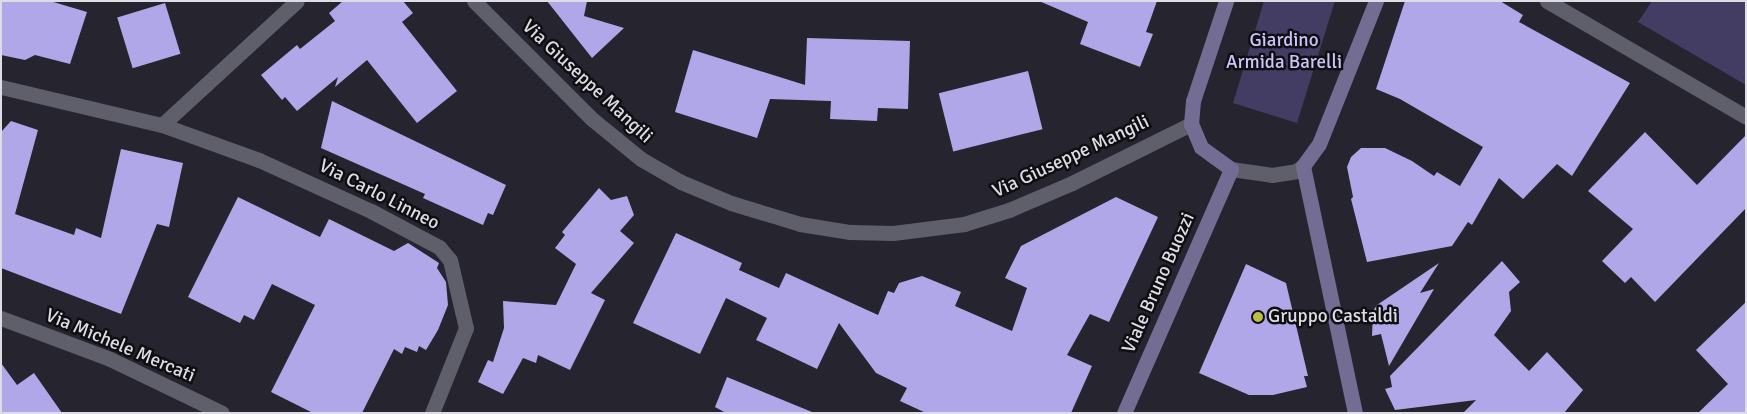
<!DOCTYPE html>
<html>
<head>
<meta charset="utf-8">
<style>
  body { margin:0 }
  #map { position:relative; width:1747px; height:414px; overflow:hidden; background:#25242f; font-family:Signika,sans-serif }
  div>[style] { position:absolute }
  [style*='--x'] { left:calc(var(--x)*1px); top:calc(var(--y)*1px); width:calc(var(--w)*1px); rotate:calc(var(--a)*1deg) }
  .green>* { inset:0; background:#433c63 }
  .building>* { inset:0; background:#b0a7e8; transform-origin:0 0 }
  .street>* { height:15px; margin:-7.5px; padding:0 7.5px; transform-origin:7.5px; border-radius:7.5px; background:#5f5e6b }
  .secondary>* { height:15px; margin:-7.5px; padding:0 7.5px; transform-origin:7.5px; border-radius:7.5px; background:#736d94 }
  .dots>* { width:14px; height:14px; translate:-50% -50%; box-sizing:border-box; border:2px solid #0f0e13; border-radius:50% }
  span { translate:-50% -50%; white-space:nowrap; text-align:center; line-height:1.15; -webkit-text-stroke:5px #0f0e13; paint-order:stroke }
  .park-label { font-size:19px; color:#ccc5fa }
  .street-label { font-size:19px; color:#dedde5 }
  .poi-label { font-size:19px; color:#dedde5 }
  .left { translate:0 -50%; text-align:left }
  .frame { position:absolute; inset:0; border:2px solid #dedde5; pointer-events:none }
</style>
</head>
<body>
<div id="map">
  <div class="green">
    <i style="clip-path:polygon(1264px 1px,1335px 1px,1297px 123px,1233px 103px)"></i>
    <i style="clip-path:polygon(1652px 1px,1746px 1px,1746px 85px,1638px 22px)"></i>
  </div>
  <div class="building">
    <i style="clip-path:polygon(1px 1px,50px 1px,87px 12px,70px 64px,35px 55px,25px 60px,1px 55px)"></i>
    <i style="clip-path:polygon(343px 1px,403px 1px,413px 13px,402px 22px,457px 91px,417px 123px,367px 60px,335px 87px,338px 77px,297px 111px,285px 97px,282px 100px,261px 75px,297px 45px,300px 49px,335px 21px,329px 13px)"></i>
    <i style="clip-path:polygon(547px 1px,587px 1px,584px 16px,624px 28px,592px 58px)"></i>
    <i style="clip-path:polygon(1039px 1px,1157px 1px,1146px 32px,1153px 34px,1140px 67px,1080px 44px,1088px 22px)"></i>
    <i style="clip-path:polygon(1405px 1px,1500px 1px,1523px 15px,1519px 22px,1630px 83px,1572px 176px,1557px 164px,1523px 199px,1499px 178px,1472px 225px,1468px 222px,1452px 246px,1367px 262px,1351px 199px,1353px 197px,1347px 167px,1351px 157px,1361px 148px,1385px 148px,1412px 161px,1434px 176px,1437px 172px,1460px 186px,1483px 147px,1400px 99px,1376px 89px)"></i>
    <i style="left:165px;top:3px;width:53px;height:50px;rotate:73deg"></i>
    <i style="clip-path:polygon(807px 38px,910px 41px,908px 109px,878px 108px,877px 121px,830px 119px,831px 101px,770px 99px,757px 138px,675px 112px,693px 50px,805px 85px)"></i>
    <i style="left:1028px;top:71px;width:60px;height:92px;rotate:76deg"></i>
    <i style="clip-path:polygon(332px 101px,506px 185px,493px 215px,488px 213px,483px 225px,423px 198px,425px 194px,321px 148px)"></i>
    <i style="clip-path:polygon(11px 121px,38px 130px,15px 214px,74px 235px,76px 228px,101px 238px,121px 149px,183px 163px,169px 227px,157px 224px,121px 314px,1px 268px,1px 132px)"></i>
    <i style="clip-path:polygon(1645px 132px,1697px 185px,1746px 135px,1746px 208px,1655px 302px,1631px 277px,1625px 283px,1602px 261px,1633px 229px,1588px 191px)"></i>
    <i style="clip-path:polygon(599px 188px,611px 200px,627px 196px,634px 215px,620px 231px,634px 243px,591px 293px,605px 300px,570px 370px,538px 355px,536px 363px,523px 358px,503px 394px,478px 382px,488px 360px,493px 362px,504px 328px,503px 301px,556px 305px,576px 264px,555px 248px,565px 235px,562px 232px)"></i>
    <i style="clip-path:polygon(238px 197px,320px 237px,329px 219px,394px 251px,408px 243px,439px 263px,437px 268px,446px 282px,448px 305px,438px 330px,426px 350px,419px 346px,417px 352px,405px 347px,402px 354px,394px 349px,362px 413px,313px 413px,271px 392px,315px 305px,272px 284px,254px 320px,244px 315px,240px 323px,188px 297px)"></i>
    <i style="clip-path:polygon(1116px 197px,1158px 217px,1109px 322px,1090px 314px,1067px 355px,1092px 366px,1071px 413px,926px 413px,900px 401px,907px 388px,876px 373px,839px 323px,817px 369px,756px 340px,767px 318px,726px 298px,700px 354px,633px 323px,676px 233px,742px 263px,739px 270px,779px 288px,786px 273px,878px 315px,888px 291px,894px 293px,899px 283px,922px 276px,961px 292px,955px 306px,1012px 331px,1027px 288px,1005px 278px,1021px 246px)"></i>
    <i style="clip-path:polygon(1502px 261px,1520px 282px,1509px 292px,1511px 311px,1494px 335px,1529px 371px,1547px 352px,1583px 390px,1564px 413px,1463px 413px,1476px 400px,1395px 410px,1385px 389px,1392px 387px,1390px 376px)"></i>
    <i style="clip-path:polygon(1439px 263px,1420px 293px,1434px 289px,1389px 366px,1381px 334px,1372px 336px,1373px 311px,1377px 305px)"></i>
    <i style="clip-path:polygon(1246px 264px,1286px 283px,1308px 376px,1304px 376px,1307px 387px,1273px 395px,1249px 395px,1199px 373px)"></i>
    <i style="clip-path:polygon(1746px 302px,1746px 413px,1698px 413px,1728px 384px,1696px 350px)"></i>
    <i style="clip-path:polygon(1px 363px,17px 385px,34px 373px,62px 413px,1px 413px)"></i>
    <i style="clip-path:polygon(727px 377px,812px 412px,812px 413px,726px 413px,715px 407px)"></i>
  </div>
  <div class="street">
    <i style="--x:474;--y:1;--w:167;--a:45"></i>
    <i style="--x:592;--y:119;--w:63;--a:39.2"></i>
    <i style="--x:641;--y:159;--w:46;--a:29.9"></i>
    <i style="--x:681;--y:182;--w:54;--a:22.8"></i>
    <i style="--x:731;--y:203;--w:72;--a:16.9"></i>
    <i style="--x:800;--y:224;--w:51;--a:9.1"></i>
    <i style="--x:850;--y:232;--w:43;--a:1.3"></i>
    <i style="--x:893;--y:233;--w:72;--a:-7.2"></i>
    <i style="--x:964;--y:224;--w:47;--a:-17.3"></i>
    <i style="--x:1009;--y:210;--w:69;--a:-23.2"></i>
    <i style="--x:1072;--y:183;--w:133;--a:-26.4"></i>
    <i style="--x:1547;--y:1;--w:230;--a:30.2"></i>
    <i style="--x:1;--y:87;--w:165;--a:13.3"></i>
    <i style="--x:162;--y:125;--w:103;--a:19.8"></i>
    <i style="--x:259;--y:160;--w:123;--a:24.5"></i>
    <i style="--x:371;--y:211;--w:77;--a:27.9"></i>
    <i style="--x:439;--y:247;--w:17;--a:50"></i>
    <i style="--x:450;--y:260;--w:70;--a:76.8"></i>
    <i style="--x:466;--y:328;--w:92;--a:111.8"></i>
    <i style="--x:162;--y:125;--w:183;--a:-42.6"></i>
    <i style="--x:1231;--y:169;--w:41;--a:8.3"></i>
    <i style="--x:1272;--y:175;--w:24;--a:-9"></i>
    <i style="--x:1296;--y:171;--w:9;--a:-36"></i>
    <i style="--x:1;--y:318;--w:116;--a:20.6"></i>
    <i style="--x:110;--y:359;--w:124;--a:25.7"></i>
  </div>
  <div class="secondary">
    <i style="--x:1124;--y:413;--w:266;--a:-66.3"></i>
    <i style="--x:1231;--y:169;--w:37;--a:-144"></i>
    <i style="--x:1201;--y:147;--w:25;--a:-113"></i>
    <i style="--x:1191;--y:124;--w:23;--a:-85"></i>
    <i style="--x:1193;--y:101;--w:105;--a:-71.7"></i>
    <i style="--x:1355;--y:413;--w:252;--a:-101.9"></i>
    <i style="--x:1303;--y:166;--w:27;--a:-54"></i>
    <i style="--x:1319;--y:144;--w:154;--a:-68.3"></i>
  </div>
  <div class="dots">
    <i style="left:1258px;top:317px;background:#bcbf43"></i>
  </div>
  <div class="park-label">
    <span style="left:1284px;top:52px">Giardino<br>Armida Barelli</span>
  </div>
  <div class="street-label">
    <span style="left:587px;top:82px;rotate:43deg">Via Giuseppe Mangili</span>
    <span style="left:1071px;top:157px;rotate:-25deg">Via Giuseppe Mangili</span>
    <span style="left:379px;top:195px;rotate:27deg">Via Carlo Linneo</span>
    <span style="left:1159px;top:283px;rotate:-66deg">Viale Bruno Buozzi</span>
    <span style="left:120px;top:346px;rotate:23deg">Via Michele Mercati</span>
  </div>
  <div class="poi-label">
    <span class="left" style="left:1268px;top:317px">Gruppo Castaldi</span>
  </div>
  <div class="frame"></div>
</div>
</body>
</html>
